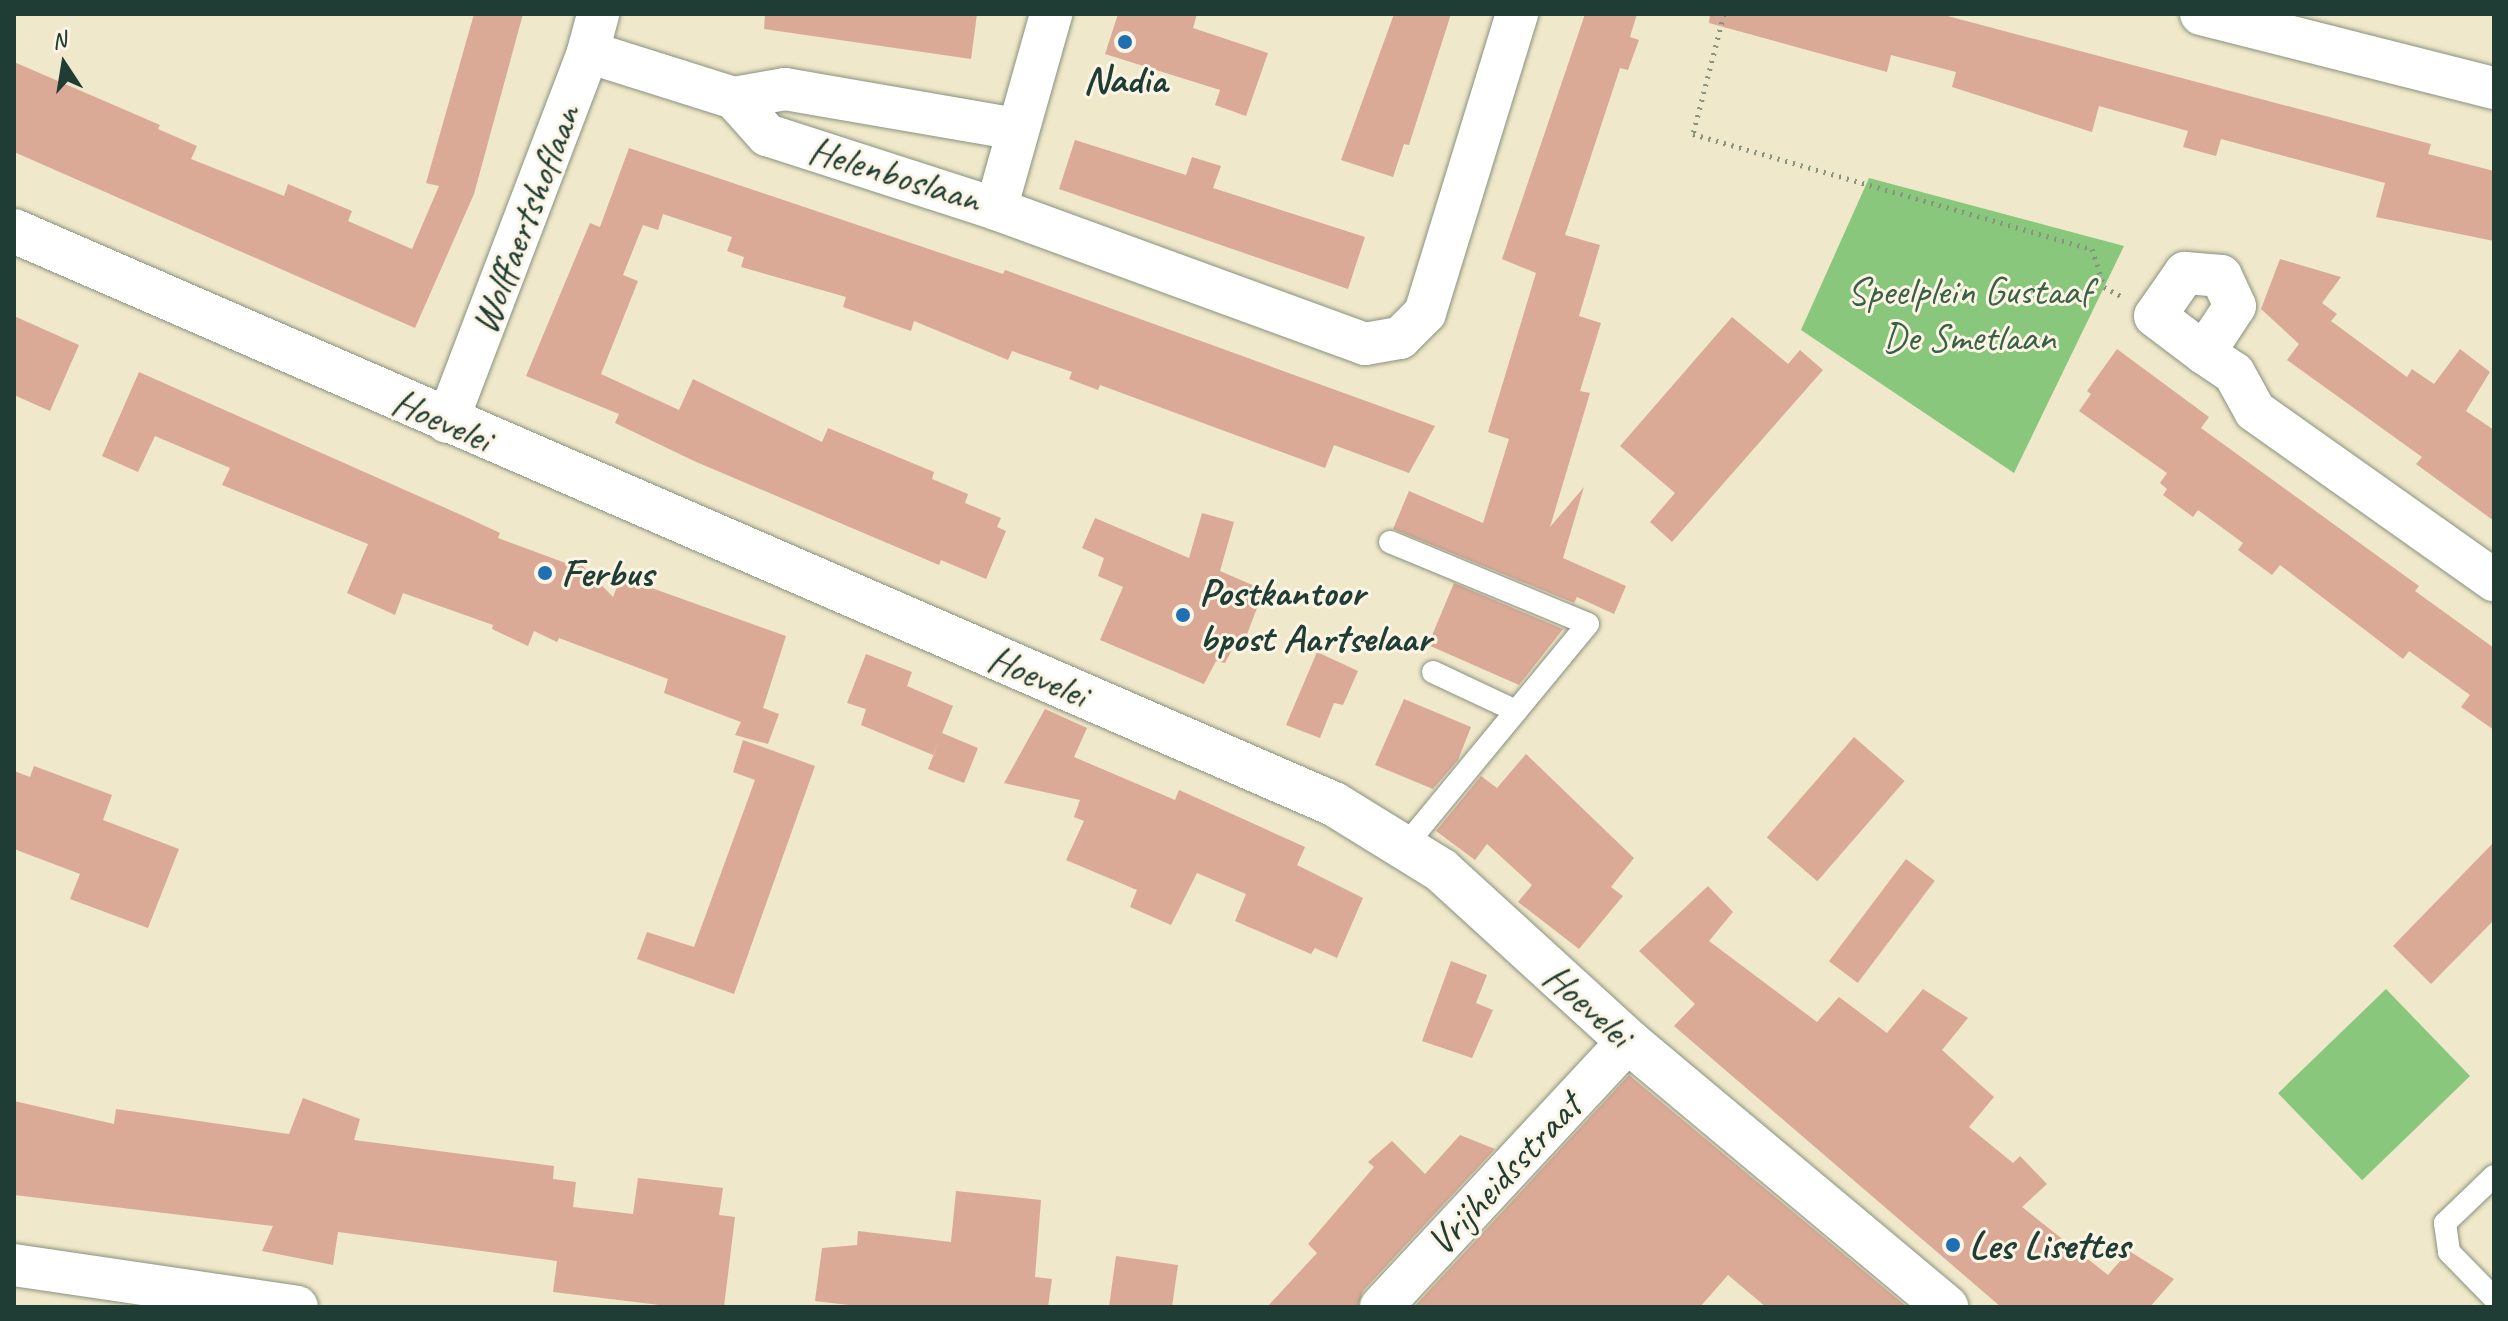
<!DOCTYPE html>
<html>
<head>
<meta charset="utf-8">
<style>
  body { margin:0 }
  #map { position:relative; width:2508px; height:1321px; overflow:hidden; background:#f0e8ca; font-family:Caveat,sans-serif }
  div>[style] { position:absolute }
  [style*='--x'] { left:calc(var(--x)*1px); top:calc(var(--y)*1px); width:calc(var(--w)*1px); rotate:calc(var(--a)*1deg) }
  .green>* { inset:0; background:#89c77d; transform-origin:0 0 }
  .building>* { inset:0; background:#daaa97; transform-origin:0 0 }
  .path>* { height:5px; margin-top:-2.5px; transform-origin:0; background:repeating-linear-gradient(90deg,#88927f 0 2px,transparent 0 8px) }
  .roads { filter:drop-shadow(0 0 2px #88927f) drop-shadow(0 0 2px #88927f) }
  .lane>* { height:22px; margin:-11px; padding:0 11px; transform-origin:11px; border-radius:11px; background:#fff }
  .street>* { height:42px; margin:-21px; padding:0 21px; transform-origin:21px; border-radius:21px; background:#fff }
  .secondary>* { height:44px; margin:-22px; padding:0 22px; transform-origin:22px; border-radius:22px; background:#fff }
  .dots>* { width:22px; height:22px; translate:-50% -50%; box-sizing:border-box; border:4px solid #fcf5e5; border-radius:50% }
  span { translate:-50% -50%; white-space:nowrap; text-align:center; line-height:1.15; -webkit-text-stroke:6px #fcf5e5; paint-order:stroke }
  .poi-label { font-size:40px; color:#1f3d34; font-weight:700 }
  .left { translate:0 -50%; text-align:left }
  .street-label { font-size:40px; color:#1f3d34 }
  .park-label { font-size:40px; color:#3a6046 }
  .frame { position:absolute; inset:0; border:16px solid #1f3d34; pointer-events:none }
  .north { position:absolute; left:24px; top:24px; width:80px; height:80px; -webkit-text-stroke:6px #fcf5e5; paint-order:stroke; rotate:348deg; font-size:22px; font-weight:700; line-height:32px; text-align:center; color:#1f3d34 }
  .north::after { content:''; display:block; margin:auto; width:28px; height:36px; background:#1f3d34; clip-path:polygon(50% 0,100% 100%,50% 72%,0 100%) }
</style>
</head>
<body>
<div id="map">
  <div class="green">
    <i style="clip-path:polygon(1869px 178px,2124px 246px,2014px 473px,1801px 330px)"></i>
    <i style="left:2386px;top:989px;width:121px;height:150px;rotate:46deg"></i>
  </div>
  <div class="building">
    <i style="clip-path:polygon(474px 14px,523px 14px,474px 194px,415px 328px,14px 152px,14px 62px,160px 125px,158px 129px,197px 146px,191px 159px,284px 196px,288px 184px,352px 211px,348px 221px,412px 249px,439px 186px,426px 183px)"></i>
    <i style="clip-path:polygon(765px 14px,977px 14px,971px 59px,764px 29px)"></i>
    <i style="clip-path:polygon(1118px 14px,1197px 14px,1193px 28px,1268px 53px,1246px 116px,1215px 105px,1220px 90px,1105px 54px)"></i>
    <i style="clip-path:polygon(1394px 14px,1451px 14px,1409px 145px,1404px 144px,1393px 177px,1341px 160px)"></i>
    <i style="clip-path:polygon(1585px 14px,1637px 14px,1630px 37px,1639px 40px,1628px 70px,1620px 68px,1565px 235px,1600px 245px,1579px 316px,1601px 323px,1580px 391px,1590px 393px,1550px 527px,1584px 487px,1563px 558px,1626px 586px,1614px 614px,1577px 597px,1574px 603px,1393px 529px,1409px 491px,1483px 523px,1509px 439px,1488px 432px,1536px 273px,1502px 259px)"></i>
    <i style="clip-path:polygon(1710px 14px,1940px 14px,2431px 144px,2428px 154px,2494px 171px,2494px 241px,2376px 217px,2385px 183px,2221px 139px,2216px 156px,2183px 147px,2188px 131px,2099px 106px,2092px 132px,1952px 87px,1956px 72px,1891px 55px,1887px 72px,1709px 23px)"></i>
    <i style="clip-path:polygon(1075px 140px,1186px 175px,1192px 157px,1221px 166px,1213px 188px,1365px 237px,1348px 289px,1059px 189px)"></i>
    <i style="clip-path:polygon(629px 148px,1003px 274px,1005px 270px,1435px 426px,1409px 473px,1334px 445px,1325px 468px,1100px 385px,1098px 390px,1069px 379px,1072px 372px,1012px 351px,1008px 360px,914px 321px,911px 331px,843px 307px,846px 297px,741px 267px,744px 257px,727px 251px,732px 237px,663px 214px,658px 230px,643px 225px,623px 275px,638px 281px,601px 374px,679px 410px,693px 379px,822px 442px,828px 428px,934px 472px,932px 479px,968px 494px,965px 503px,1001px 518px,997px 527px,1006px 531px,986px 579px,941px 560px,939px 565px,694px 461px,615px 423px,619px 414px,526px 376px,590px 223px,600px 227px)"></i>
    <i style="clip-path:polygon(2280px 259px,2341px 277px,2322px 303px,2337px 314px,2331px 321px,2407px 377px,2412px 369px,2434px 384px,2460px 349px,2490px 372px,2466px 411px,2494px 430px,2494px 521px,2416px 464px,2422px 457px,2287px 360px,2299px 344px,2261px 309px)"></i>
    <i style="clip-path:polygon(14px 316px,79px 345px,50px 411px,14px 395px)"></i>
    <i style="clip-path:polygon(1732px 317px,1788px 364px,1800px 350px,1823px 370px,1672px 542px,1650px 522px,1675px 493px,1620px 446px)"></i>
    <i style="clip-path:polygon(2117px 349px,2209px 417px,2201px 428px,2419px 586px,2415px 591px,2494px 648px,2494px 730px,2461px 707px,2470px 695px,2409px 651px,2403px 659px,2280px 565px,2272px 575px,2238px 550px,2243px 543px,2198px 510px,2193px 517px,2163px 495px,2167px 489px,2160px 483px,2167px 473px,2079px 411px,2091px 394px,2087px 391px)"></i>
    <i style="clip-path:polygon(139px 372px,468px 518px,500px 533px,498px 538px,571px 565px,578px 561px,613px 597px,621px 577px,786px 636px,763px 708px,779px 714px,768px 744px,735px 735px,741px 722px,664px 693px,668px 679px,559px 638px,557px 642px,534px 631px,528px 646px,492px 629px,493px 625px,403px 593px,395px 615px,347px 593px,368px 544px,222px 485px,230px 468px,155px 436px,138px 472px,102px 456px)"></i>
    <i style="clip-path:polygon(1202px 513px,1234px 522px,1220px 571px,1264px 590px,1244px 642px,1237px 640px,1225px 663px,1216px 661px,1204px 684px,1100px 640px,1123px 587px,1098px 576px,1104px 558px,1082px 548px,1095px 518px,1189px 558px)"></i>
    <i style="clip-path:polygon(1454px 583px,1563px 629px,1519px 685px,1428px 645px)"></i>
    <i style="clip-path:polygon(1317px 652px,1358px 671px,1343px 705px,1334px 703px,1320px 738px,1286px 725px)"></i>
    <i style="clip-path:polygon(866px 654px,912px 672px,907px 686px,953px 706px,942px 733px,978px 748px,964px 783px,928px 769px,938px 743px,933px 755px,861px 725px,866px 709px,847px 703px)"></i>
    <i style="clip-path:polygon(1404px 699px,1471px 727px,1458px 760px,1433px 789px,1375px 765px)"></i>
    <i style="clip-path:polygon(1045px 709px,1087px 728px,1074px 757px,1175px 800px,1179px 790px,1305px 847px,1297px 865px,1363px 898px,1337px 958px,1315px 948px,1311px 954px,1235px 921px,1246px 894px,1197px 873px,1171px 925px,1130px 907px,1137px 890px,1066px 860px,1084px 821px,1074px 817px,1080px 800px,1004px 783px)"></i>
    <i style="left:1854px;top:737px;width:67px;height:133px;rotate:41deg"></i>
    <i style="clip-path:polygon(743px 740px,815px 766px,734px 994px,637px 959px,647px 932px,694px 947px,755px 780px,733px 772px)"></i>
    <i style="clip-path:polygon(1526px 754px,1634px 858px,1611px 887px,1623px 896px,1579px 949px,1518px 902px,1532px 885px,1487px 844px,1475px 860px,1436px 831px,1481px 776px,1497px 788px)"></i>
    <i style="clip-path:polygon(34px 766px,112px 795px,103px 820px,179px 849px,148px 928px,70px 899px,80px 874px,14px 849px,14px 771px,30px 777px)"></i>
    <i style="clip-path:polygon(2494px 842px,2494px 920px,2431px 984px,2393px 946px)"></i>
    <i style="left:1906px;top:859px;width:36px;height:128px;rotate:37deg"></i>
    <i style="clip-path:polygon(1708px 886px,1733px 912px,1709px 941px,1817px 1022px,1839px 997px,1887px 1033px,1923px 989px,1968px 1018px,1942px 1050px,1994px 1097px,1969px 1127px,2013px 1163px,2020px 1156px,2047px 1184px,2022px 1207px,2108px 1275px,2129px 1251px,2174px 1279px,2150px 1307px,2001px 1307px,1674px 1026px,1695px 1004px,1639px 951px)"></i>
    <i style="clip-path:polygon(1451px 961px,1487px 975px,1476px 1003px,1493px 1010px,1472px 1058px,1422px 1041px)"></i>
    <i style="clip-path:polygon(1629px 1075px,1907px 1307px,1766px 1307px,1728px 1275px,1700px 1307px,1414px 1307px)"></i>
    <i style="clip-path:polygon(303px 1098px,360px 1119px,354px 1140px,554px 1166px,553px 1179px,576px 1182px,573px 1207px,633px 1214px,638px 1178px,723px 1188px,719px 1215px,735px 1217px,724px 1307px,676px 1307px,553px 1292px,557px 1261px,338px 1232px,333px 1265px,262px 1251px,273px 1226px,14px 1195px,14px 1101px,114px 1124px,116px 1109px,289px 1134px)"></i>
    <i style="clip-path:polygon(1460px 1135px,1495px 1149px,1363px 1291px,1358px 1307px,1267px 1307px,1317px 1253px,1308px 1244px,1374px 1167px,1368px 1162px,1392px 1141px,1425px 1174px)"></i>
    <i style="clip-path:polygon(956px 1191px,1041px 1200px,1035px 1277px,1052px 1279px,1048px 1307px,865px 1307px,815px 1301px,822px 1248px,857px 1245px,858px 1231px,951px 1242px)"></i>
    <i style="clip-path:polygon(1116px 1256px,1178px 1265px,1172px 1307px,1109px 1307px)"></i>
  </div>
  <div class="path">
    <i style="--x:1724;--y:14;--w:124;--a:104.5"></i>
    <i style="--x:1693;--y:134;--w:415;--a:16.1"></i>
    <i style="--x:2092;--y:249;--w:40;--a:72"></i>
    <i style="--x:2104;--y:287;--w:21;--a:28"></i>
  </div>
  <div class="roads">
    <div class="lane">
      <i style="--x:1390;--y:542;--w:214;--a:22.5"></i>
      <i style="--x:1588;--y:624;--w:289;--a:129.5"></i>
      <i style="--x:1433;--y:672;--w:92;--a:25.2"></i>
      <i style="--x:2494;--y:1176;--w:68;--a:136.2"></i>
      <i style="--x:2445;--y:1223;--w:29;--a:82"></i>
      <i style="--x:2449;--y:1252;--w:64;--a:45.6"></i>
    </div>
    <div class="street">
      <i style="--x:2201;--y:14;--w:302;--a:14.2"></i>
      <i style="--x:588;--y:52;--w:153;--a:17.5"></i>
      <i style="--x:734;--y:98;--w:52;--a:-10"></i>
      <i style="--x:785;--y:89;--w:234;--a:9.8"></i>
      <i style="--x:734;--y:98;--w:50;--a:48.3"></i>
      <i style="--x:767;--y:135;--w:241;--a:17.9"></i>
      <i style="--x:996;--y:209;--w:393;--a:20.1"></i>
      <i style="--x:1365;--y:344;--w:36;--a:-10"></i>
      <i style="--x:1400;--y:338;--w:35;--a:-45"></i>
      <i style="--x:1425;--y:313;--w:313;--a:-72.9"></i>
      <i style="--x:996;--y:209;--w:203;--a:-74.2"></i>
      <i style="--x:2204;--y:353;--w:56;--a:-56.6"></i>
      <i style="--x:2235;--y:306;--w:33;--a:-115"></i>
      <i style="--x:2221;--y:276;--w:36;--a:-175"></i>
      <i style="--x:2185;--y:273;--w:52;--a:124.9"></i>
      <i style="--x:2155;--y:316;--w:61;--a:37.1"></i>
      <i style="--x:2204;--y:353;--w:36;--a:34"></i>
      <i style="--x:2234;--y:373;--w:43;--a:61.1"></i>
      <i style="--x:2255;--y:411;--w:293;--a:35.3"></i>
      <i style="--x:447;--y:422;--w:396;--a:-69.1"></i>
      <i style="--x:588;--y:52;--w:39;--a:-75"></i>
      <i style="--x:14;--y:1265;--w:286;--a:8.4"></i>
      <i style="--x:1381;--y:1307;--w:363;--a:-47.1"></i>
    </div>
    <div class="secondary">
      <i style="--x:14;--y:231;--w:1439;--a:23.47"></i>
      <i style="--x:1334;--y:804;--w:126;--a:31.7"></i>
      <i style="--x:1441;--y:870;--w:253;--a:42.4"></i>
      <i style="--x:1628;--y:1041;--w:415;--a:39.9"></i>
    </div>
  </div>
  <div class="dots">
    <i style="left:1125px;top:42px;background:#1f6fb2"></i>
    <i style="left:545px;top:573px;background:#1f6fb2"></i>
    <i style="left:1183px;top:615px;background:#1f6fb2"></i>
    <i style="left:1953px;top:1245px;background:#1f6fb2"></i>
  </div>
  <div class="poi-label">
    <span style="left:1125px;top:79px">Nadia</span>
    <span class="left" style="left:561px;top:573px">Ferbus</span>
    <span class="left" style="left:1199px;top:615px">Postkantoor<br>bpost Aartselaar</span>
    <span class="left" style="left:1969px;top:1245px">Les Lisettes</span>
  </div>
  <div class="street-label">
    <span style="left:895px;top:174px;rotate:17deg">Helenboslaan</span>
    <span style="left:525px;top:219px;rotate:-69deg">Wolffaertshoflaan</span>
    <span style="left:442px;top:420px;rotate:24deg">Hoevelei</span>
    <span style="left:1038px;top:676px;rotate:23deg">Hoevelei</span>
    <span style="left:1588px;top:1005px;rotate:42deg">Hoevelei</span>
    <span style="left:1504px;top:1174px;rotate:-47deg">Vrijheidsstraat</span>
  </div>
  <div class="park-label">
    <span style="left:1969px;top:314px">Speelplein Gustaaf<br>De Smetlaan</span>
  </div>
  <div class="frame"></div>
  <div class="north">N</div>
</div>
</body>
</html>
